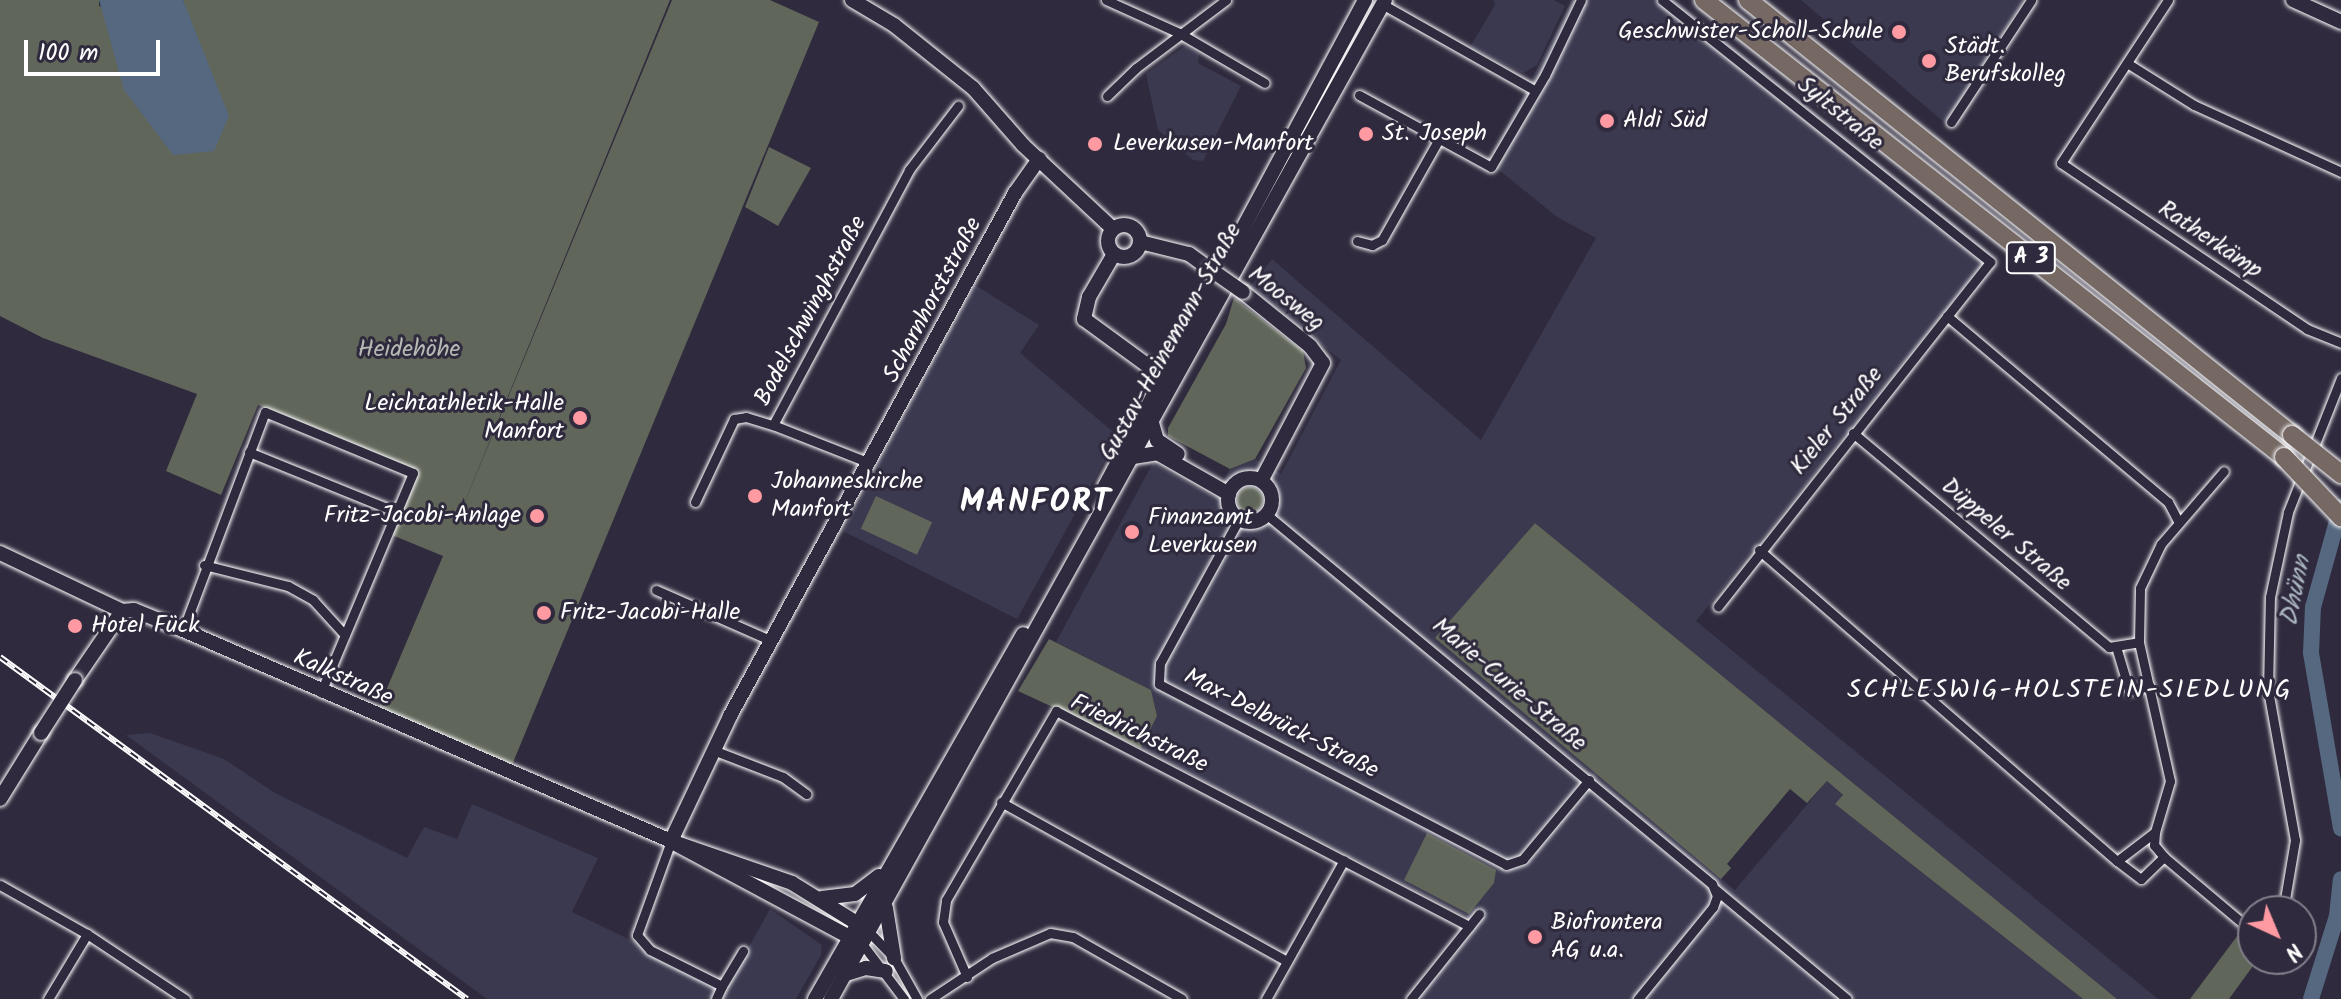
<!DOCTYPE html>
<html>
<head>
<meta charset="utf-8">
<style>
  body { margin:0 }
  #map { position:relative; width:2341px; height:999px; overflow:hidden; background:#2f2a3d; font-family:Kalam,sans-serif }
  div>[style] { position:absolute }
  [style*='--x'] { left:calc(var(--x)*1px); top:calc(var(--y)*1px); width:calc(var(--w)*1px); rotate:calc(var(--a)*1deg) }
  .built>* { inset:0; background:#3b394f }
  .green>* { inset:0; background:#606659; transform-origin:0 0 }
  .round { border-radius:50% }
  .water>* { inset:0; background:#556880 }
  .river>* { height:16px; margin:-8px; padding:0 8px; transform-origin:8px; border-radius:8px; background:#556880 }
  .roads { filter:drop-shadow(0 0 2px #fff) drop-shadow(0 0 2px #fff) }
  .street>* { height:9px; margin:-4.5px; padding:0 4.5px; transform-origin:4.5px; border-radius:4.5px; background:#2f2a3d }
  .secondary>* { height:14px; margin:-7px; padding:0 7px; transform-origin:7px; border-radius:7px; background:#2f2a3d }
  .secondary>.ring { margin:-7px; padding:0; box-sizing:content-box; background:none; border:14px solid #2f2a3d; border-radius:50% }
  .highway>* { height:18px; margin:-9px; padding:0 9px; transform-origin:9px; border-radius:9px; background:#766964 }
  .rail>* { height:6px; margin-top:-3px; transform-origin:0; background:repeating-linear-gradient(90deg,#2f2a3d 0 9px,#fff 0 18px); box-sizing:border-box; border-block:2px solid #fff }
  .bridges { filter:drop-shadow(0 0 2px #fff) drop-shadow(0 0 2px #fff) }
  .secondary-bridge>* { height:14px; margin:-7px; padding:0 7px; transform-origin:7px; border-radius:7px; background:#2f2a3d }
  .highway-bridge>* { height:18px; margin:-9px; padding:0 9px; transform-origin:9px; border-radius:9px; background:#766964 }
  .dots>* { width:22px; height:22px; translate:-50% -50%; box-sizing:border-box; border:4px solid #2f2a3d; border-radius:50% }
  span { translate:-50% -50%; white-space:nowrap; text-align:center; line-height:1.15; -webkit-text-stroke:6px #2f2a3d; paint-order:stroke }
  .shield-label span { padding:2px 6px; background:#2f2a3d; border:2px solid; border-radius:6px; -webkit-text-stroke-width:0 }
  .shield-label { font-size:22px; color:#fff; font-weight:700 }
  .poi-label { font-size:24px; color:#fff }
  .right { translate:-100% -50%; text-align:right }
  .left { translate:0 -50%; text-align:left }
  .street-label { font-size:24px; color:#fff }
  .park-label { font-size:24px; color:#b7bab4 }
  .water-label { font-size:26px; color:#aab4c0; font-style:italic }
  .neighbourhood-label { font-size:26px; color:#fff; letter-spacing:2px }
  .district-label { font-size:32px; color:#fff; font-weight:700; letter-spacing:2px }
  .north { position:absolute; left:2237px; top:895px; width:80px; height:80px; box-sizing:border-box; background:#2f2a3d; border:2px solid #827f8b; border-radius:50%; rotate:136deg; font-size:22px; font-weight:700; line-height:32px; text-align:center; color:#fff }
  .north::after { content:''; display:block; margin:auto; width:28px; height:36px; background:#ff9aa2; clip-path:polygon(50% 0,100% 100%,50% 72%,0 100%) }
  .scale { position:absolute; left:24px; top:40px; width:136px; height:36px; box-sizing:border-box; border:4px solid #fff; border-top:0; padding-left:10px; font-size:24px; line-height:28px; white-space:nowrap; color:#fff; -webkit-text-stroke:6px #2f2a3d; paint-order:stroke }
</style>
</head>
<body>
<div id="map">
  <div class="built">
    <i style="clip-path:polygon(1493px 0,1554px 0,1565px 6px,1537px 65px,1523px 73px,1470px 47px,1495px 5px)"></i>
    <i style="clip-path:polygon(1572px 0,1675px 0,1991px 253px,1696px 621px,2158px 999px,2117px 999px,1535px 523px,1436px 639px,1735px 890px,1827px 781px,1843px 796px,1836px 805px,2083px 999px,1417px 999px,1477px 922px,1141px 748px,1157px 716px,1151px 690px,1056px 642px,1153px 463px,1214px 497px,1230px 469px,1255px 459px,1281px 474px,1341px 360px,1250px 287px,1272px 259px,1481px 440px,1596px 238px,1557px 217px,1489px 162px)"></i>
    <i style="clip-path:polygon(1801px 0,2024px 0,1945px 123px)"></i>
    <i style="clip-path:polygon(1185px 46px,1199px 54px,1198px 63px,1241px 86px,1203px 161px,1193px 160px,1158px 130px,1146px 74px)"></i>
    <i style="clip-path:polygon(975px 285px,1039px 325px,1020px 353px,1118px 436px,1017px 619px,843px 531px)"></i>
    <i style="clip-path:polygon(150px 733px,224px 759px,275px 793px,407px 858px,424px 827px,457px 839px,472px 804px,598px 858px,572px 912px,727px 986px,770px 909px,822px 945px,821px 955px,796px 999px,487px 999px,126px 735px)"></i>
  </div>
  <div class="green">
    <i style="clip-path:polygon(0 0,99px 0,99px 6px,195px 38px,183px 0,670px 0,448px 543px,672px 0,770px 0,819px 22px,512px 765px,379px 707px,443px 556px,392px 535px,417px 471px,258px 405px,221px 495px,166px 471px,197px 394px,43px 338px,0 316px)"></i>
    <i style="clip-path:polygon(769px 147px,811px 168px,778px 226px,745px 207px)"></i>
    <i style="clip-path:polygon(1234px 298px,1303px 351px,1306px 368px,1255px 459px,1230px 469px,1168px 436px,1168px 428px,1226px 324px)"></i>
    <i class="round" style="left:1237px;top:487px;width:26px;height:26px"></i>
    <i style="left:876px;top:496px;width:62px;height:36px;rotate:25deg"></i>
    <i style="clip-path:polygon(1535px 523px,1831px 765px,2117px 999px,2083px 999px,1835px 804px,1843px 795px,1827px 781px,1807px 803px,1790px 789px,1727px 864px,1731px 868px,1721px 879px,1435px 638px)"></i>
    <i style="clip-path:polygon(1049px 639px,1151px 690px,1157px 716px,1141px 748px,1018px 691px)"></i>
    <i style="clip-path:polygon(1427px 833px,1496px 870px,1494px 883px,1469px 914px,1404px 880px)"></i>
    <i style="clip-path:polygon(2238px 935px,2253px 946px,2253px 959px,2258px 959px,2229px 999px,2190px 999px)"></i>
  </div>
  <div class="water">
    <i style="clip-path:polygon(99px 0,183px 0,229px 116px,214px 151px,173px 155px,124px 90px)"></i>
  </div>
  <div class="river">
    <i style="--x:2341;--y:507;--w:104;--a:105.6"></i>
    <i style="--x:2313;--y:607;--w:46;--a:92.5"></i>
    <i style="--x:2311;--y:653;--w:178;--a:80.3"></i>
    <i style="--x:2311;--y:999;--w:87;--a:-72.6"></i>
    <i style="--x:2337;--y:916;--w:37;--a:-84"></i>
  </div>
  <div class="roads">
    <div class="street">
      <i style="--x:1106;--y:0;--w:80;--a:24.3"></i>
      <i style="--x:1179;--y:33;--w:99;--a:30.2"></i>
      <i style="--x:1662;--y:0;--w:420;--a:38.6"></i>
      <i style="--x:1990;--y:262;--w:439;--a:128.3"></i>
      <i style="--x:2168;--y:0;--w:195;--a:123.3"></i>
      <i style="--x:2061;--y:163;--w:297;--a:34"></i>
      <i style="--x:2307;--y:329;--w:37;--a:22"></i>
      <i style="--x:1382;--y:4;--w:172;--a:29.5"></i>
      <i style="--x:2127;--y:63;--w:79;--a:32.1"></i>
      <i style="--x:2194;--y:105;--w:162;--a:24.5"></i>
      <i style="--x:1359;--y:95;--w:150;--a:28.6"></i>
      <i style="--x:1491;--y:167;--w:107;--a:-59.6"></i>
      <i style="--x:1545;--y:75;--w:83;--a:-64.4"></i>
      <i style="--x:1107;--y:96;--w:40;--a:-44"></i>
      <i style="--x:1136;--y:68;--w:113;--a:-37.1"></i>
      <i style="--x:1951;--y:122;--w:146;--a:-56.7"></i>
      <i style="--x:1357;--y:241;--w:16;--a:15"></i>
      <i style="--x:1372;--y:245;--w:11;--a:-27"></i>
      <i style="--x:1382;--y:240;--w:116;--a:-60.6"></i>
      <i style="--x:1947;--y:316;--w:289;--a:40.1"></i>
      <i style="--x:2168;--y:502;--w:21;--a:62"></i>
      <i style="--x:773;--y:425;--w:104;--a:21.4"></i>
      <i style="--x:1853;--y:433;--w:334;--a:39.9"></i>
      <i style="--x:2109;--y:647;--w:30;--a:-9"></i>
      <i style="--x:249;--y:452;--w:160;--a:22.1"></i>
      <i style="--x:695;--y:502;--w:92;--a:-64.8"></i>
      <i style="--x:734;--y:419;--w:12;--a:-9"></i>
      <i style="--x:746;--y:417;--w:28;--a:17"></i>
      <i style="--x:773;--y:425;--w:289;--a:-61.9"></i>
      <i style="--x:909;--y:170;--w:81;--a:-52.6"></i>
      <i style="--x:1266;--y:514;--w:579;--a:39.68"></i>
      <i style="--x:1712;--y:884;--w:13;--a:67"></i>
      <i style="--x:1717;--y:896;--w:12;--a:110"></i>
      <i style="--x:1713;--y:907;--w:119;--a:129.2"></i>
      <i style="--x:1239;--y:519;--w:164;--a:118.7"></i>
      <i style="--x:1160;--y:663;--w:21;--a:93"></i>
      <i style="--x:1159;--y:684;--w:391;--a:27.5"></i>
      <i style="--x:1506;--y:865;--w:18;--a:-19"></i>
      <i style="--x:1523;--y:859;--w:103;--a:-50.1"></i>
      <i style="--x:1759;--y:550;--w:474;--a:41"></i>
      <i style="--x:2117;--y:861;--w:30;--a:37"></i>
      <i style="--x:2141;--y:879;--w:32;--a:-44"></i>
      <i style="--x:204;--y:565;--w:87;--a:14"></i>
      <i style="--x:288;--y:586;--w:29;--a:29"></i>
      <i style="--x:313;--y:600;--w:47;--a:47.6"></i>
      <i style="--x:656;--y:590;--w:127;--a:23.7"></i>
      <i style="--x:183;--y:630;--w:233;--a:-69.4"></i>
      <i style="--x:265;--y:412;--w:160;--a:22.4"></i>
      <i style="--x:413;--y:473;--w:238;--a:112.8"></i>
      <i style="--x:2117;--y:650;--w:42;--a:73.3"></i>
      <i style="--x:2129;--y:690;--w:21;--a:-11"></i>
      <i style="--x:713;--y:750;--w:75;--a:21.1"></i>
      <i style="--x:783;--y:777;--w:29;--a:36"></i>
      <i style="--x:1001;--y:802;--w:327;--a:29.1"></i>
      <i style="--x:2155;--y:832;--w:53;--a:-73.6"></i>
      <i style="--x:2170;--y:781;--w:142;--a:-102.6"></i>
      <i style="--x:2139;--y:642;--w:54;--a:-88.9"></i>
      <i style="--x:2140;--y:588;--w:49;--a:-64.5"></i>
      <i style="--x:2161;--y:544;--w:96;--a:-49.2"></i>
      <i style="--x:671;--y:841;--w:100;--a:109.9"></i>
      <i style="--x:637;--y:935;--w:20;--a:49"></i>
      <i style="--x:650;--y:950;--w:80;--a:26.6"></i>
      <i style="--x:722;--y:986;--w:14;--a:115"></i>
      <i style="--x:2117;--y:861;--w:48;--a:-37.3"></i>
      <i style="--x:2155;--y:832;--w:13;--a:94"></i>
      <i style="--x:2154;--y:845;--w:16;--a:50"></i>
      <i style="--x:2164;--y:857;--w:116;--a:40.1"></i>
      <i style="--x:0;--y:885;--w:100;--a:29.4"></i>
      <i style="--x:87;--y:934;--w:118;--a:33.6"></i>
      <i style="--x:1716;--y:890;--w:170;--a:39.8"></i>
      <i style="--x:2283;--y:911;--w:72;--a:-80.4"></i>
      <i style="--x:2295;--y:840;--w:152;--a:-100.2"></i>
      <i style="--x:2268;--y:690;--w:93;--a:-88.8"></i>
      <i style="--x:2270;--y:597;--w:87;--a:-78"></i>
      <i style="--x:2288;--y:512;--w:144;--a:-68.4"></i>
      <i style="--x:870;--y:933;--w:35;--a:46"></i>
      <i style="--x:894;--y:958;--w:47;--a:60.7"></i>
      <i style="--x:863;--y:945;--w:68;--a:52.8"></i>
      <i style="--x:967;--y:977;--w:60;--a:-113.6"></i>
      <i style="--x:943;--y:922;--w:22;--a:-82"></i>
      <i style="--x:946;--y:900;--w:219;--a:-59.8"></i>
      <i style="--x:1056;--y:711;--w:466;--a:27.5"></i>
      <i style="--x:722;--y:986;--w:41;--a:-59"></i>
      <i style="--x:48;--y:999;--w:76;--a:-59"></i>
      <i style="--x:930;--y:999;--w:74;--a:-33.5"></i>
      <i style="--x:992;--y:958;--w:63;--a:-23.3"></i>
      <i style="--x:1050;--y:933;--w:23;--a:10"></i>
      <i style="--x:1073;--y:937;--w:125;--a:29.6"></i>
      <i style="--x:1266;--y:999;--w:159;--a:-60.7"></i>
      <i style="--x:1411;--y:999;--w:109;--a:-51.3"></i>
    </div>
    <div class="secondary">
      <i style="--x:852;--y:0;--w:49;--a:30.8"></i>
      <i style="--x:894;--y:25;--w:101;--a:38.6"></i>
      <i style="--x:973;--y:88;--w:76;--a:48.7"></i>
      <i style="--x:1023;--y:145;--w:123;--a:43"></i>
      <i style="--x:2293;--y:0;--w:53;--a:24.6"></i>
      <i class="ring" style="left:1108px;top:225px;width:18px;height:18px"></i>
      <i style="--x:1140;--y:242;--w:50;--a:13.8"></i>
      <i style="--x:1189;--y:254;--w:26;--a:36"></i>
      <i style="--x:1114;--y:254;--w:50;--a:120.2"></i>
      <i style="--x:1089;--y:297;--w:23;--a:103"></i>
      <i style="--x:1084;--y:319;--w:83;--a:36.2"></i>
      <i style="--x:1151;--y:368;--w:24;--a:75"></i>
      <i style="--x:1243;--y:292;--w:86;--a:38.9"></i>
      <i style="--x:1310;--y:346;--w:21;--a:53"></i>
      <i style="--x:1323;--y:363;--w:133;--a:117.7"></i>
      <i style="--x:1152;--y:423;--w:18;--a:74"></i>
      <i style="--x:1157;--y:440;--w:25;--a:34"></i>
      <i style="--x:1133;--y:457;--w:24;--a:-9"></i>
      <i style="--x:1157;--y:453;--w:83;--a:29.7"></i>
      <i class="ring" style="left:1228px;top:478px;width:30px;height:30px"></i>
      <i style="--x:1105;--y:486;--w:551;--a:-61.85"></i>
      <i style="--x:0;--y:553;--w:135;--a:25.4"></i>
      <i style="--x:122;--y:611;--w:12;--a:-5"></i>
      <i style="--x:134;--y:610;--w:53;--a:22.2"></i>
      <i style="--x:183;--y:630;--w:532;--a:23.38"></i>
      <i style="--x:671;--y:841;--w:128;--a:19.1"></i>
      <i style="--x:792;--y:883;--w:86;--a:31.7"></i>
      <i style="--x:75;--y:680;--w:83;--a:-55.7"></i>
      <i style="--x:0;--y:799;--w:78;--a:-58.2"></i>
      <i style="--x:671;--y:841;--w:138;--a:-64.7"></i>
      <i style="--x:730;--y:716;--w:596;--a:-61.41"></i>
      <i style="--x:1015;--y:193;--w:42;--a:-54.8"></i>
      <i style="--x:674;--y:843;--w:208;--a:28.2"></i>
      <i style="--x:822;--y:898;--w:33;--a:-7"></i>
      <i style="--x:855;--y:894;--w:30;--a:-37"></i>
      <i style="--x:886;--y:908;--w:51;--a:80.9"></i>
      <i style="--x:846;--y:974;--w:21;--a:-17"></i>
      <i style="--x:866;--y:968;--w:20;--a:9"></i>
      <i style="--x:815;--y:999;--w:420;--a:-60.3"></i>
      <i style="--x:831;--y:999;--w:1142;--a:-60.99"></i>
    </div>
    <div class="highway">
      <i style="--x:1704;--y:0;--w:738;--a:38.24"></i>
      <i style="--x:1748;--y:0;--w:697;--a:38.65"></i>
    </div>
  </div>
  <div class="rail">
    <i style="--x:0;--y:657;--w:579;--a:36.22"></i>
  </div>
  <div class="bridges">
    <div class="secondary-bridge">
      <i style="--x:1210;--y:269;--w:40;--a:34.9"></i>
      <i style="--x:41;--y:733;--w:63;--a:-57.3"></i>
    </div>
    <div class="highway-bridge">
      <i style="--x:2292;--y:435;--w:63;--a:38.5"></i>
      <i style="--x:2284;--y:457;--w:83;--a:46.5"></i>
    </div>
  </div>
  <div class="dots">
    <i style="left:1899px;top:32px;background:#ff9aa2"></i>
    <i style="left:1929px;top:61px;background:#ff9aa2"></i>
    <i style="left:1607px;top:121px;background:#ff9aa2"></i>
    <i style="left:1366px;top:134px;background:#ff9aa2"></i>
    <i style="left:1095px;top:144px;background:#ff9aa2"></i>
    <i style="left:580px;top:418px;background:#ff9aa2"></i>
    <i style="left:755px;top:496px;background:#ff9aa2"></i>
    <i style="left:537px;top:516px;background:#ff9aa2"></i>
    <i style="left:1132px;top:532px;background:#ff9aa2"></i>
    <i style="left:544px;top:613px;background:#ff9aa2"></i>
    <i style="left:75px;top:626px;background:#ff9aa2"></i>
    <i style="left:1535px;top:937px;background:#ff9aa2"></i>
  </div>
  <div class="shield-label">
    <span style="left:2031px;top:258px">A 3</span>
  </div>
  <div class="poi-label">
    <span class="right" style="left:1883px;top:32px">Geschwister-Scholl-Schule</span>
    <span class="left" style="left:1945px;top:61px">Städt.<br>Berufskolleg</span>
    <span class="left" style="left:1623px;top:121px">Aldi Süd</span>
    <span class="left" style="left:1382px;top:134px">St. Joseph</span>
    <span class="left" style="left:1113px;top:144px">Leverkusen-Manfort</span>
    <span class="right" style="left:564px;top:418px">Leichtathletik-Halle<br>Manfort</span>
    <span class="left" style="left:771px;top:496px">Johanneskirche<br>Manfort</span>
    <span class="right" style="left:521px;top:516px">Fritz-Jacobi-Anlage</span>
    <span class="left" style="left:1148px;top:532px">Finanzamt<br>Leverkusen</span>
    <span class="left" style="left:560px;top:613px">Fritz-Jacobi-Halle</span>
    <span class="left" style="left:91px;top:626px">Hotel Fück</span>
    <span class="left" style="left:1551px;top:937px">Biofrontera<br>AG u.a.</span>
  </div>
  <div class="street-label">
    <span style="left:1840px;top:114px;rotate:39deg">Syltstraße</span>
    <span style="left:2210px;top:240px;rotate:34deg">Ratherkämp</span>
    <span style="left:1286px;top:299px;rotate:38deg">Moosweg</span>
    <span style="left:933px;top:300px;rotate:-62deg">Scharnhorststraße</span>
    <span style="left:811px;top:311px;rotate:-62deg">Bodelschwinghstraße</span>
    <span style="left:1171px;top:342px;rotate:-61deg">Gustav-Heinemann-Straße</span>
    <span style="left:1837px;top:421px;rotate:-51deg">Kieler Straße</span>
    <span style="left:2006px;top:535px;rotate:40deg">Düppeler Straße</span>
    <span style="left:343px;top:678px;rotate:24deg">Kalkstraße</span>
    <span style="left:1509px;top:685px;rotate:40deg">Marie-Curie-Straße</span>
    <span style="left:1281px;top:724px;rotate:27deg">Max-Delbrück-Straße</span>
    <span style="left:1139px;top:734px;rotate:26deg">Friedrichstraße</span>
  </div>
  <div class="park-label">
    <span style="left:409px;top:350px">Heidehöhe</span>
  </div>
  <div class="water-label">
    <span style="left:2297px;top:591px;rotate:-79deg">Dhünn</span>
  </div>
  <div class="neighbourhood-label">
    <span style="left:2070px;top:691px">SCHLESWIG-HOLSTEIN-SIEDLUNG</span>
  </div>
  <div class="district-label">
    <span style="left:1036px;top:503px">MANFORT</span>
  </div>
  <div class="north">N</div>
  <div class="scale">100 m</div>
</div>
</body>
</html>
